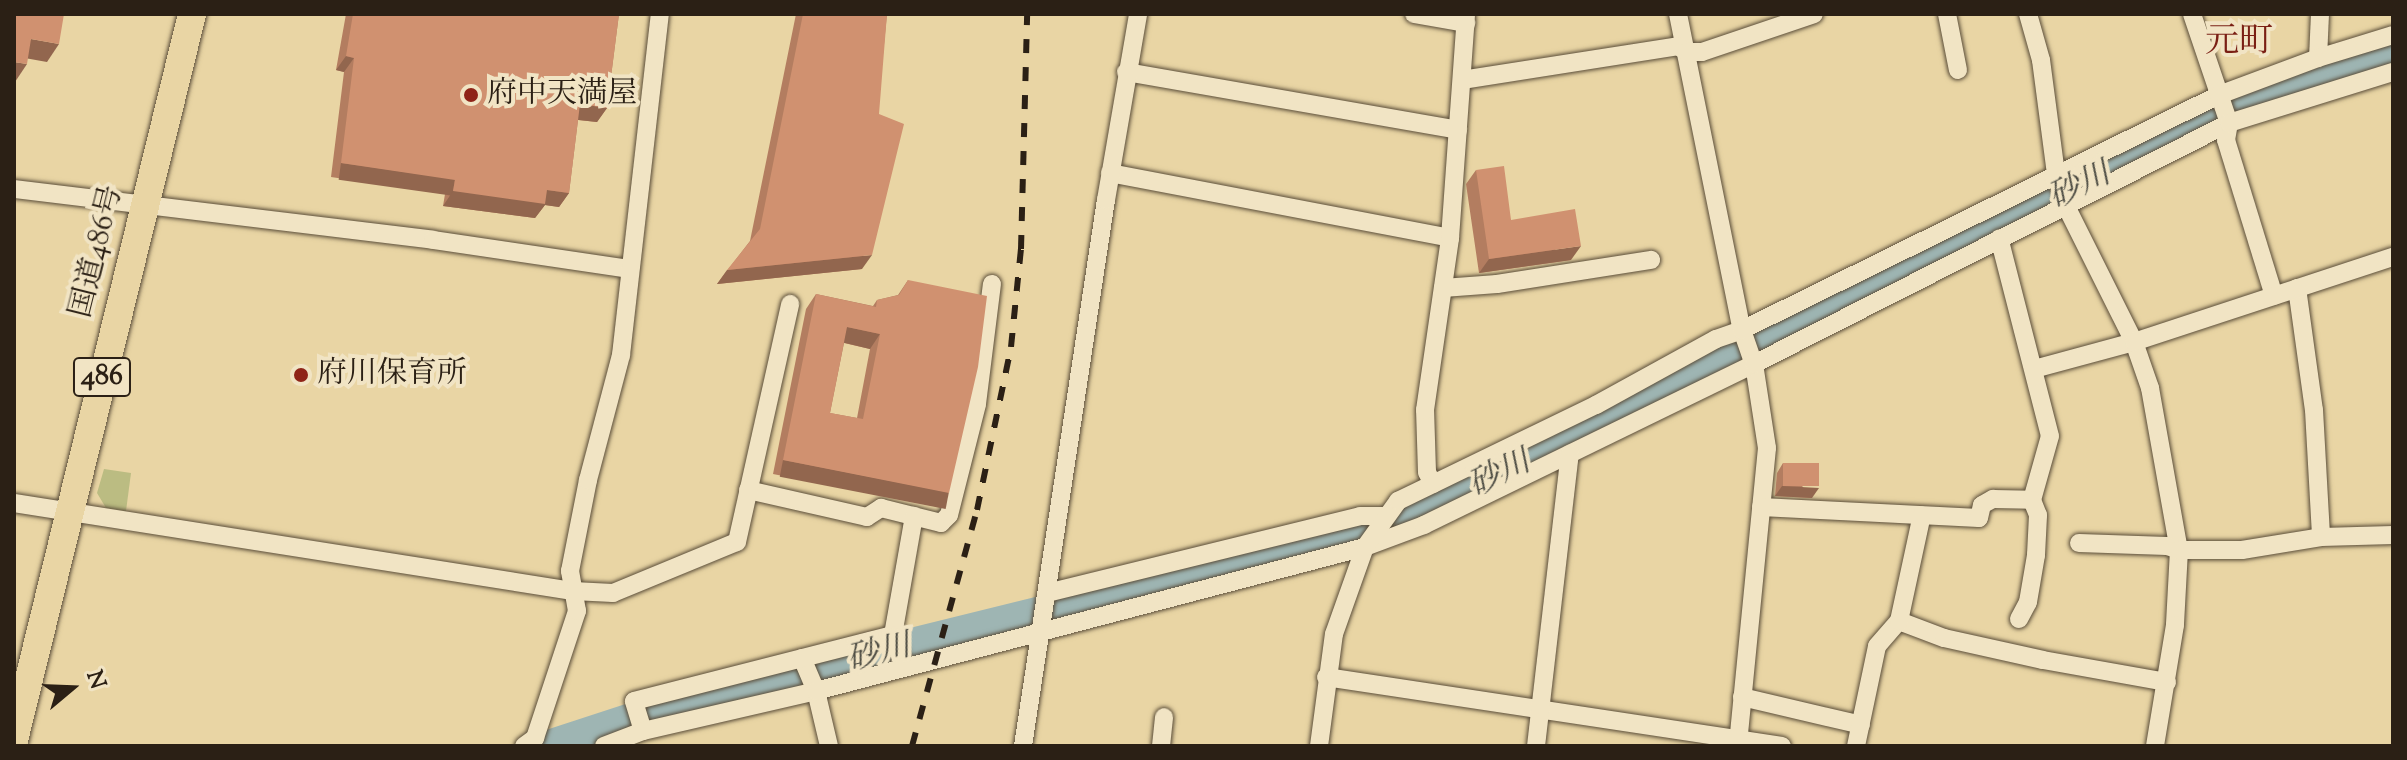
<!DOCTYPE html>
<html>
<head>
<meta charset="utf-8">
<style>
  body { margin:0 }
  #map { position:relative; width:2407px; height:760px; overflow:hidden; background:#e9d5a4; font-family:"Sorts Mill Goudy","Noto Serif JP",serif }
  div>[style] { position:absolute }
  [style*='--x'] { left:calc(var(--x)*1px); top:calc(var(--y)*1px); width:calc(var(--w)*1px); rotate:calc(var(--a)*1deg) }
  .green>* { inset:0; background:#bbbc82 }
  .river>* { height:34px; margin:-17px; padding:0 17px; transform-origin:17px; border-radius:17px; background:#9eb5b3 }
  .roads { filter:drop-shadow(0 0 2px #5a4d39) drop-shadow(0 0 2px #5a4d39) }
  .minor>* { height:18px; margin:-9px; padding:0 9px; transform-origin:9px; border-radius:9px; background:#f1e4c4 }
  .highway>* { height:28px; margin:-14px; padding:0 14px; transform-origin:14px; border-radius:14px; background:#e9d5a4 }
  .rail>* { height:6px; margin-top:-3px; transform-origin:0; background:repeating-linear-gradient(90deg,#2b2015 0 14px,transparent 0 28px) }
  .wall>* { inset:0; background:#b37d60 }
  .shaded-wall>* { inset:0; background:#92664e; transform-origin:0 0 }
  .building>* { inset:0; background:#d09170; transform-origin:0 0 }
  .dots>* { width:22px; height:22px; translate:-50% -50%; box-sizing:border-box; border:4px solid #f1e4c4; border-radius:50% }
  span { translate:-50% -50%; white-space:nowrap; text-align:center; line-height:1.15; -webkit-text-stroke:8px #f1e4c4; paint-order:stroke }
  .shield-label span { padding:2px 6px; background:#f1e4c4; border:2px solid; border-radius:6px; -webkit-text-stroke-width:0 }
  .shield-label { font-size:28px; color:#2b2015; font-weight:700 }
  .poi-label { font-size:30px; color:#2b2015 }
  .left { translate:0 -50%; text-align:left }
  .street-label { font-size:30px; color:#2b2015 }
  .water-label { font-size:32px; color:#4e4d44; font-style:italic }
  .quarter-label { font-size:34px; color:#7a1f14 }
  .frame { position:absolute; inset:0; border:16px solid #2b2015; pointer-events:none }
  .north { position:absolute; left:32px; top:648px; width:80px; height:80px; -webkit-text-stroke:6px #f1e4c4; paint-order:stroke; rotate:71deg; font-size:22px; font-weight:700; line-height:32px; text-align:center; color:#2b2015 }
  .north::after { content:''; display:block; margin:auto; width:28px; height:36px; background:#2b2015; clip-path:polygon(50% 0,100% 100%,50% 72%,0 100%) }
</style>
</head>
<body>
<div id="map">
  <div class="green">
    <i style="clip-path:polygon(104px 469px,131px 473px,126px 511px,106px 508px,97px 493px)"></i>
  </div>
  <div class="river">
    <i style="--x:552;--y:746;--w:161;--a:-18.1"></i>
    <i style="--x:705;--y:696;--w:663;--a:-13.87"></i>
    <i style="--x:1349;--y:537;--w:80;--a:-18.2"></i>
    <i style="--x:1425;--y:512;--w:915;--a:-26.4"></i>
    <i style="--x:2245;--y:105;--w:156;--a:-18"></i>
  </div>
  <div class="roads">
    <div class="minor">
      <i style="--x:1414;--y:14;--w:53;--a:9.8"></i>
      <i style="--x:1678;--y:14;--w:322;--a:78.6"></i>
      <i style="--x:1742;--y:330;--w:36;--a:71"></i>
      <i style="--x:1754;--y:364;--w:85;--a:81.2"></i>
      <i style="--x:1767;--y:448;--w:299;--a:95.6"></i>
      <i style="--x:1947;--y:14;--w:57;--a:78.9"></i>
      <i style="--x:2028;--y:14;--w:48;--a:74.2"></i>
      <i style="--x:2041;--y:60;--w:115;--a:82.5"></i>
      <i style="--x:2056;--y:174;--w:34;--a:73"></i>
      <i style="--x:2066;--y:206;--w:152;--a:63.4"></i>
      <i style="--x:2134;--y:342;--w:49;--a:70.8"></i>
      <i style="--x:2150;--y:388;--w:165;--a:79.9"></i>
      <i style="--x:2179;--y:550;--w:75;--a:93.1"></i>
      <i style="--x:2175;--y:625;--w:123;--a:99.4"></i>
      <i style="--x:2192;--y:14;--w:115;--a:71.3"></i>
      <i style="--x:2229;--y:123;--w:17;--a:100"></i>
      <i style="--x:2226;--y:140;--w:163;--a:72.9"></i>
      <i style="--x:2318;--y:58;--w:44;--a:-87.4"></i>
      <i style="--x:1126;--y:72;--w:337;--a:9.9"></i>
      <i style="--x:1462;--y:80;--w:219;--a:-8.9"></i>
      <i style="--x:1678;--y:46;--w:11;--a:34"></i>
      <i style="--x:1687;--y:52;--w:15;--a:0"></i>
      <i style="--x:1702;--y:52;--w:118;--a:-18.7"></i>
      <i style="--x:1110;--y:173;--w:346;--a:10.8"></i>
      <i style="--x:14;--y:189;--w:422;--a:6.9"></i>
      <i style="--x:433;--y:240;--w:199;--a:8.4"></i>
      <i style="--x:1443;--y:288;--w:54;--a:-4.2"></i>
      <i style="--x:1497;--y:284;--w:156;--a:-8.9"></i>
      <i style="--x:2297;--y:288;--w:123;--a:82.1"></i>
      <i style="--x:2314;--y:410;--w:127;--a:86.8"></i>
      <i style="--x:2034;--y:369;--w:104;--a:-15.1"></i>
      <i style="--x:2134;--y:342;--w:273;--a:-18.2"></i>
      <i style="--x:1433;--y:484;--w:13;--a:-117"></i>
      <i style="--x:1427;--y:472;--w:62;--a:-91.8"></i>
      <i style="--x:1425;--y:410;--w:174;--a:-81.7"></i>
      <i style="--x:1450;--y:238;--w:225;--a:-85.9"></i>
      <i style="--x:748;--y:490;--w:122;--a:12.8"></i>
      <i style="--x:867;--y:517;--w:17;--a:-33"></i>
      <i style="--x:881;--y:508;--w:62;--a:14"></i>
      <i style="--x:941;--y:523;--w:11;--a:-45"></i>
      <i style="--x:949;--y:515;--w:114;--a:-75.8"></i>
      <i style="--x:977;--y:404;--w:121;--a:-82.9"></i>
      <i style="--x:14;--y:503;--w:566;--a:8.95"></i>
      <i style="--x:573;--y:591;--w:40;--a:2.9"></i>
      <i style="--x:613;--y:593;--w:134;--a:-22.4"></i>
      <i style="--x:737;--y:542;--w:244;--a:-77.4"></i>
      <i style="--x:1761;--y:507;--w:218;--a:2.9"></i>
      <i style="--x:1979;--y:518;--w:13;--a:-77"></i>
      <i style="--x:1982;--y:505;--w:13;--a:-29"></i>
      <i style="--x:1993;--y:499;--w:39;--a:1"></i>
      <i style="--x:2032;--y:500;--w:66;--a:-74.3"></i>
      <i style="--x:2050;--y:436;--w:204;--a:-104.4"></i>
      <i style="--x:2079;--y:543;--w:88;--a:2"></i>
      <i style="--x:2167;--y:546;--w:13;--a:18"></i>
      <i style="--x:2179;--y:550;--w:63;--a:0"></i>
      <i style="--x:2242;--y:550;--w:80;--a:-9.3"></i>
      <i style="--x:2321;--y:537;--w:72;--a:-1.6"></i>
      <i style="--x:1047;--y:593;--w:322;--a:-13.8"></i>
      <i style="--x:1360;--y:516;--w:24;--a:0"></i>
      <i style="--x:2019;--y:619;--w:19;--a:-62"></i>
      <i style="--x:2028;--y:602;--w:48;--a:-80.3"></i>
      <i style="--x:2036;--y:555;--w:40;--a:-87.1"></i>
      <i style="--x:2038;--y:515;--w:16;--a:-112"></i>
      <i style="--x:1899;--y:621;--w:48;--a:20.7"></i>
      <i style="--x:1944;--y:638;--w:101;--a:12.5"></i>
      <i style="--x:2043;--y:660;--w:126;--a:10.1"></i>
      <i style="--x:802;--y:658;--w:36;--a:67"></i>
      <i style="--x:816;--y:691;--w:57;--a:76.7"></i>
      <i style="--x:904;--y:667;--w:34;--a:-109"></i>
      <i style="--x:893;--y:635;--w:121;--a:-80"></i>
      <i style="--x:1326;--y:677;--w:461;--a:8.6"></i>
      <i style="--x:1742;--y:697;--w:122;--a:13.2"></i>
      <i style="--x:643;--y:731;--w:31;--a:-107"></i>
      <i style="--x:634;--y:701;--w:267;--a:-14.3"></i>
      <i style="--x:524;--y:746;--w:14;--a:-36"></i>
      <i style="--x:535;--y:738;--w:134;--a:-71.7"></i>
      <i style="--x:577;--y:611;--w:41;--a:-99.9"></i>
      <i style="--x:570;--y:571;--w:93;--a:-78.8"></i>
      <i style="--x:588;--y:480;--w:129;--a:-75.2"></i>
      <i style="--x:621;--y:355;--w:343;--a:-83.5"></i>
      <i style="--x:604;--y:746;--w:42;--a:-21"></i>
      <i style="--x:643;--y:731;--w:178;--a:-13"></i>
      <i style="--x:816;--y:691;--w:568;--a:-14.7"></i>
      <i style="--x:1365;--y:547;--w:63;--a:-20.4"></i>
      <i style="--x:1424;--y:525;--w:367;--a:-26"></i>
      <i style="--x:1754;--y:364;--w:533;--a:-26.9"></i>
      <i style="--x:2229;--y:123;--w:172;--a:-17.3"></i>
      <i style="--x:1023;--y:746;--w:552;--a:-81.36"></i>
      <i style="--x:1106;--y:200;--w:189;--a:-80.2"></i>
      <i style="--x:1161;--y:746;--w:29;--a:-84"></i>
      <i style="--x:1319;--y:746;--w:113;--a:-82.4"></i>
      <i style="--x:1334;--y:634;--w:92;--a:-70.4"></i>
      <i style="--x:1365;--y:547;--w:57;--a:-54.3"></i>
      <i style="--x:1398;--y:501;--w:220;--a:-25.9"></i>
      <i style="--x:1596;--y:405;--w:137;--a:-28.8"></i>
      <i style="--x:1716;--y:339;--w:28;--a:-19"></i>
      <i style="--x:1742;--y:330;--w:532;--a:-26.23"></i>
      <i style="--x:2219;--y:95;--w:106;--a:-20.5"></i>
      <i style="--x:2318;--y:58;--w:78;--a:-17"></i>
      <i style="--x:1536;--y:746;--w:294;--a:-83.4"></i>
      <i style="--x:1856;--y:746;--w:102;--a:-78.1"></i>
      <i style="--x:1877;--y:646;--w:33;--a:-49"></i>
      <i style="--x:1899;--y:621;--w:108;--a:-77.8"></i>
    </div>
    <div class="highway">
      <i style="--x:14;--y:740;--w:748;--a:-76.22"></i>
    </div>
  </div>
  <div class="rail">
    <i style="--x:912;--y:746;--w:245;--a:-74.6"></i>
    <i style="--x:977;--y:510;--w:167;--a:-78.2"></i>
    <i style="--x:1011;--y:347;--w:99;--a:-84.2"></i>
    <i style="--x:1021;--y:249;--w:235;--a:-88.5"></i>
  </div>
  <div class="wall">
    <i style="clip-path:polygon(346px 14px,619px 14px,607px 108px,597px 122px,578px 120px,569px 193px,559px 207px,545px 205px,535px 218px,443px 206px,445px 194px,331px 177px,344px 72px,336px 70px)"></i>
    <i style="clip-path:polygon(796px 14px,887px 14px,862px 269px,717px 284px,750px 241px)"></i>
    <i style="clip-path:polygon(1476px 170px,1511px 220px,1571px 260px,1479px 273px,1466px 184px)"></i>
    <i style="clip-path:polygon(evenodd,908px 280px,939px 507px,773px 474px,806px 309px,816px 294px,873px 306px,877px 300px,898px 295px,908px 280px,844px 343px,870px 349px,857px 418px,830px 413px,844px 343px)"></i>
    <i style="clip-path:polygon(1783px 463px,1812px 498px,1775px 496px,1777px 473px)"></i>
  </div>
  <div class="shaded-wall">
    <i style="clip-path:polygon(31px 39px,59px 44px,47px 62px,19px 57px)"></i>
    <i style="clip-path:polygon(346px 56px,354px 58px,344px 72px,336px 70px)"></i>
    <i style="clip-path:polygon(14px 62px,27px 64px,15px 82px,14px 82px)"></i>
    <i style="clip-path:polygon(580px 104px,607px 108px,597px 122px,570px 119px)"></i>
    <i style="left:341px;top:163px;width:115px;height:17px;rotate:8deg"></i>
    <i style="clip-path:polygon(547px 190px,569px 193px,559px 207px,545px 205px,535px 218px,443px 206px,453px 191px)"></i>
    <i style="clip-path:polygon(1581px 246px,1571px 260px,1479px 273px,1489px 259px)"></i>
    <i style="clip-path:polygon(872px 255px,862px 269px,717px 284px,727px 270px)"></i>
    <i style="clip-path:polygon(847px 327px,880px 334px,870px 349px,837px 341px)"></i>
    <i style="left:783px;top:460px;width:169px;height:17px;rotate:11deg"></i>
    <i style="clip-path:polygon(1782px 486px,1819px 488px,1812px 498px,1775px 496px)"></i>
  </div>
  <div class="building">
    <i style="clip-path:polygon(14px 14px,64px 14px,59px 44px,31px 39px,27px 64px,14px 62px)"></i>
    <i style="clip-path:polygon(353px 14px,619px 14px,607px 108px,580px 104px,569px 193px,547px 190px,545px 204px,453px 191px,455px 180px,341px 163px,354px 58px,346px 56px)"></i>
    <i style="clip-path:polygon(803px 14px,887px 14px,879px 114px,904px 124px,872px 255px,727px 270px,760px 229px)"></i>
    <i style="clip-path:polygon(1504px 166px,1511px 220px,1575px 209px,1581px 246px,1489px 259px,1476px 170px)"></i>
    <i style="clip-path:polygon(evenodd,908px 280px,987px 296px,978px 367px,949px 493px,783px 460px,816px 294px,876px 307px,877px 300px,899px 295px,908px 280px,847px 327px,880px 334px,863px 419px,830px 413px,847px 327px)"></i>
    <i style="left:1783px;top:463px;width:36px;height:23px"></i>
  </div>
  <div class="dots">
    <i style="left:471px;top:95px;background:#8f2418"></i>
    <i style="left:301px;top:375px;background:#8f2418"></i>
  </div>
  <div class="shield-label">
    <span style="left:102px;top:377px">486</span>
  </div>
  <div class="poi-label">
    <span class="left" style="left:487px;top:95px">府中天満屋</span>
    <span class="left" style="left:317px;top:375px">府川保育所</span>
  </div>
  <div class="street-label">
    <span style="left:98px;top:252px;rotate:-76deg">国道486号</span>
  </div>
  <div class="water-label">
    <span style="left:2080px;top:187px;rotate:-26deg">砂川</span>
    <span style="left:1500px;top:475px;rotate:-26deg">砂川</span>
    <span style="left:879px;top:654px;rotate:-14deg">砂川</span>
  </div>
  <div class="quarter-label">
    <span style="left:2239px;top:43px">元町</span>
  </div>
  <div class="frame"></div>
  <div class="north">N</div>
</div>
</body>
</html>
